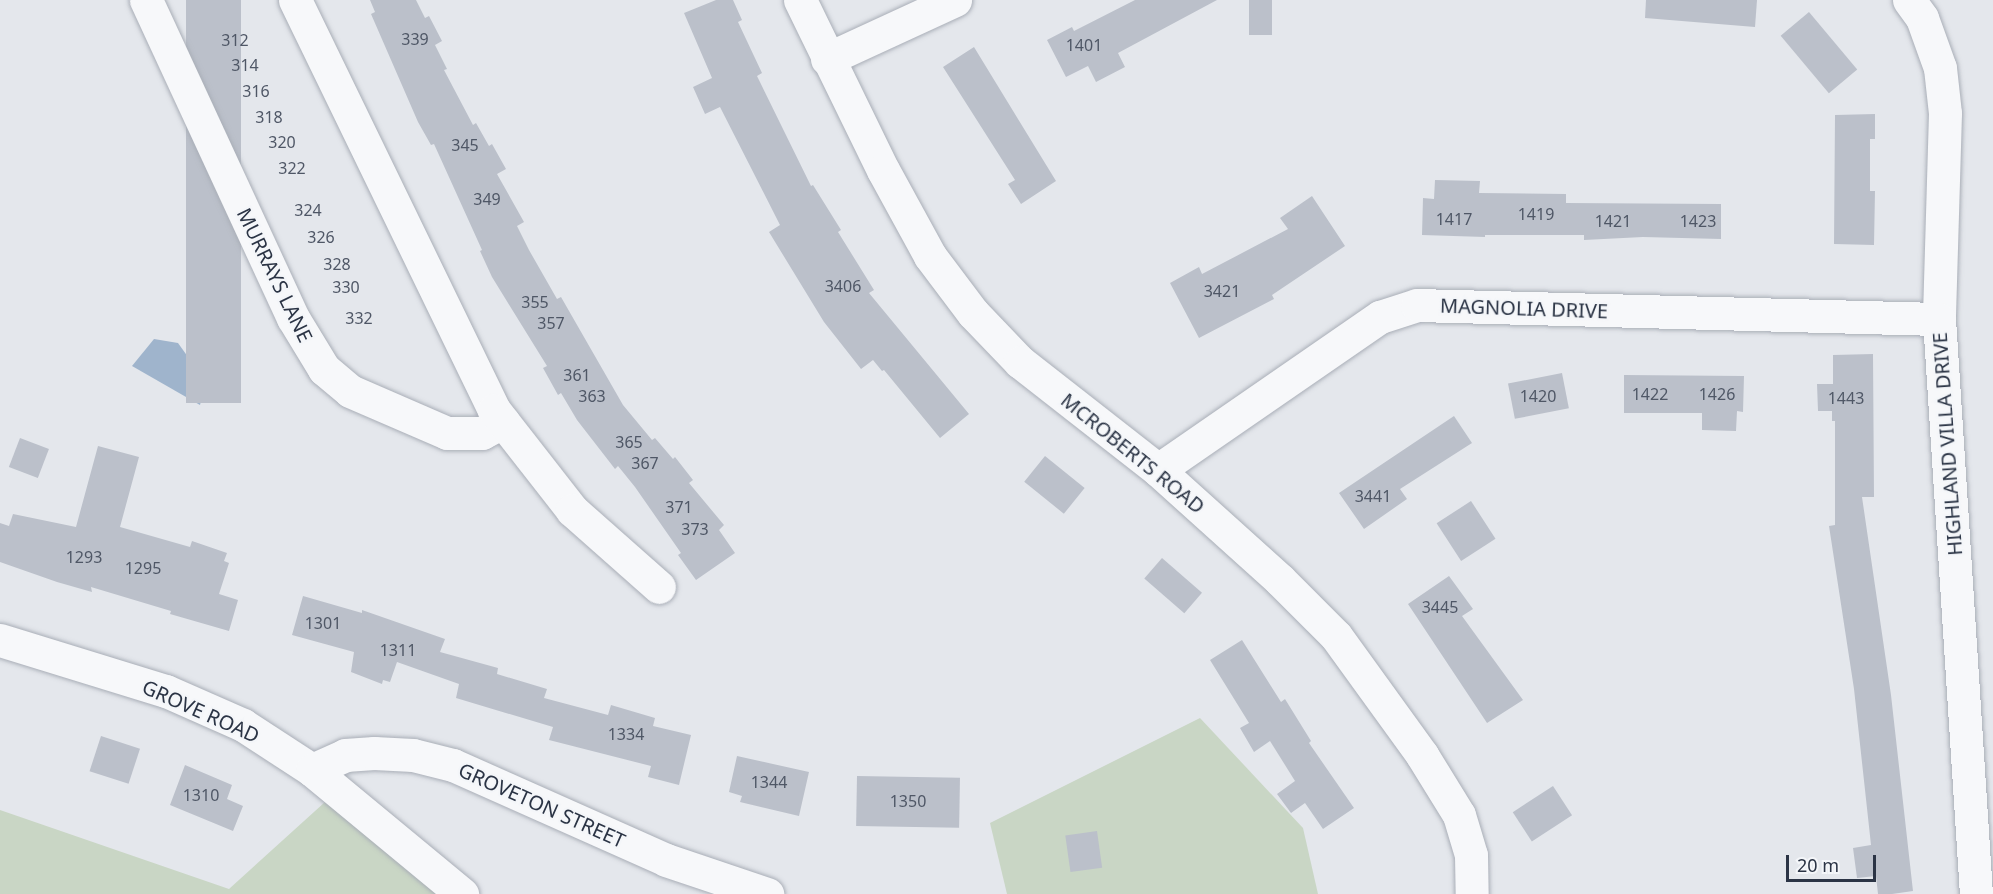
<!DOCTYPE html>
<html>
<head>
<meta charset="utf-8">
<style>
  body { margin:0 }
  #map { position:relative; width:1993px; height:894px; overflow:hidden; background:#e4e7ec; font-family:"Noto Sans",sans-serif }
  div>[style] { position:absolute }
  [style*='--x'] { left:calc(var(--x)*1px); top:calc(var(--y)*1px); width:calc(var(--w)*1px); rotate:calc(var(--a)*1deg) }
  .green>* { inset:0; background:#c9d6c5 }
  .water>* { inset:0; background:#9fb4cc }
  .building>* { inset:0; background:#bbc0ca; transform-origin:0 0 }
  .roads { filter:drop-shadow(0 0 2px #a9aeb7) drop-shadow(0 0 2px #a9aeb7) }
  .minor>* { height:33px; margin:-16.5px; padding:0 16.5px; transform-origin:16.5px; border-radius:16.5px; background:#f7f8fa }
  span { translate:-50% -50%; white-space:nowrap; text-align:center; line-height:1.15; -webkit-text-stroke:4.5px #f4f6f9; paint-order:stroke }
  .number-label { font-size:16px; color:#4f5766 }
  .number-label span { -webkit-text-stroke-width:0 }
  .street-label { font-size:20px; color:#2b3445 }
  .scale { position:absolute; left:1786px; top:855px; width:90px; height:27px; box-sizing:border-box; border:3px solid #2b3445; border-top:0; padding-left:8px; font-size:18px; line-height:21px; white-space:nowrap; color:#2b3445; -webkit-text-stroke:4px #f4f6f9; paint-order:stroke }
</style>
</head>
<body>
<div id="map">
  <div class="green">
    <i style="clip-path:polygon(1200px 718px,1303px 828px,1318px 894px,1007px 894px,990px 823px)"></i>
    <i style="clip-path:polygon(325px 802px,455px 894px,0 894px,0 810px,229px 889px)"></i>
  </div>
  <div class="water">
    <i style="clip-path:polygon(154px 339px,178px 343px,206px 382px,200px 405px,132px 366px)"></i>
  </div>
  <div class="building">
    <i style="left:186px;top:0;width:55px;height:403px"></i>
    <i style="clip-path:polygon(370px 0,416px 0,425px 18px,429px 16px,442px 41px,435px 45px,447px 69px,444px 70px,473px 125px,476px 123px,489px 146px,492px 144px,506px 169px,497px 174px,524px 222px,517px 226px,529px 250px,557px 299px,561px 297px,623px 405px,652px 440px,655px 438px,673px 459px,675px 457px,693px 480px,689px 483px,724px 525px,719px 530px,735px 553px,696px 580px,678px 555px,681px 553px,635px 487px,618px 466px,615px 469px,577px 420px,561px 393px,558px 395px,543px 368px,547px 366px,492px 277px,480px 251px,482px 250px,434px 144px,431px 145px,418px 122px,371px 14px,375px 12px)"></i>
    <i style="clip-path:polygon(716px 0,733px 0,742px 20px,738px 22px,762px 73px,757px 76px,811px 186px,813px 185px,841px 230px,838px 232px,874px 290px,869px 293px,969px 414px,940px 438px,884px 370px,882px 371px,873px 360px,861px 369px,824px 322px,769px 232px,780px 225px,720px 107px,705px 114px,693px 87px,712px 78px,684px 13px)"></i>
    <i style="clip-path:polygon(1135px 0,1217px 0,1118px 53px,1125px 67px,1096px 82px,1088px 66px,1066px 77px,1047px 40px,1072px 27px,1074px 31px)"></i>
    <i style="left:1249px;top:0;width:23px;height:35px"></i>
    <i style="clip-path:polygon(1646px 0,1757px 0,1755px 27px,1645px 18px)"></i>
    <i style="left:1809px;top:12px;width:75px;height:37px;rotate:50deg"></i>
    <i style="clip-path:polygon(974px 47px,1056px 181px,1021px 204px,1008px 184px,1015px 180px,943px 67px)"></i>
    <i style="clip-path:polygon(1875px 114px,1875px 139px,1870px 139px,1870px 191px,1875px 191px,1874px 245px,1834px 244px,1835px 115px)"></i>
    <i style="clip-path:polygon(1435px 180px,1480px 181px,1479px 193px,1566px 194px,1566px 203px,1721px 204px,1721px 239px,1643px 237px,1584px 240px,1584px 235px,1485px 235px,1485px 237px,1422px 235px,1423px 198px,1434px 199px)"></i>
    <i style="clip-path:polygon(1312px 196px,1345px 246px,1272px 295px,1274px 299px,1199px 338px,1170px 283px,1199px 267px,1202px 274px,1288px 229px,1280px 218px)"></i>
    <i style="clip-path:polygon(1873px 354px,1874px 497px,1862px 497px,1891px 695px,1913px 891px,1892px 894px,1878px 894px,1876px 876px,1857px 878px,1853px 848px,1871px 845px,1854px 689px,1829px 526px,1835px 525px,1835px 421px,1832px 421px,1832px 411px,1818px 411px,1817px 384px,1833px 384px,1833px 355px)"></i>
    <i style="left:1562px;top:373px;width:36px;height:55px;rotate:79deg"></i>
    <i style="clip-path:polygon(1624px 375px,1744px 376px,1743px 412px,1737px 411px,1736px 431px,1702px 430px,1702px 413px,1624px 413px)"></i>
    <i style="clip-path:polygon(1454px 416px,1472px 443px,1400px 489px,1407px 499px,1364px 529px,1339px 493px)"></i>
    <i style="left:20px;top:438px;width:31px;height:31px;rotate:21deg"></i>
    <i style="clip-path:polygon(98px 446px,139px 457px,120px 527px,190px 547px,192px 541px,227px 553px,224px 561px,229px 563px,219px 594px,238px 600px,229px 631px,170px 614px,171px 611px,91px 587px,92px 592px,57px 582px,0 562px,0 523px,9px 526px,13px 514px,76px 527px)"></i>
    <i style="left:1045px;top:456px;width:51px;height:33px;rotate:39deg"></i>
    <i style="left:1471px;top:501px;width:45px;height:41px;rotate:57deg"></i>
    <i style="left:1162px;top:558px;width:53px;height:27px;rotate:41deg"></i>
    <i style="clip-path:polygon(1449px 576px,1473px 609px,1462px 616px,1523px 700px,1487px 723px,1408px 604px)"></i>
    <i style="clip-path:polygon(303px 596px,362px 613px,362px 610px,445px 639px,440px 652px,498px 668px,497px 674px,547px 689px,544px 698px,608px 715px,611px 705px,655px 718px,653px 726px,691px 735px,679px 785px,648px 777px,651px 766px,549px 740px,553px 727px,456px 698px,459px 684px,397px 662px,390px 682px,383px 680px,382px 684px,351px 672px,354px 652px,292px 635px)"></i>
    <i style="clip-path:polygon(1242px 640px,1281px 702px,1285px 699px,1311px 741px,1309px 743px,1354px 808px,1323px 829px,1305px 803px,1291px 813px,1277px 794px,1295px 781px,1270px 741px,1254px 752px,1240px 728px,1249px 723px,1210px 660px)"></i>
    <i style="left:101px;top:736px;width:41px;height:37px;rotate:18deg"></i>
    <i style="clip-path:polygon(737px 756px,809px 772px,799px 816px,740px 802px,742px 796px,729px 792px)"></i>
    <i style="clip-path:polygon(185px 765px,232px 785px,227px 799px,243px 806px,233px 831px,170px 805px)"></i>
    <i style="left:857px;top:776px;width:103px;height:50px;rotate:1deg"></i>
    <i style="left:1553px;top:786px;width:35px;height:48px;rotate:57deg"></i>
    <i style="left:1097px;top:831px;width:37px;height:32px;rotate:82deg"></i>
  </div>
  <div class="roads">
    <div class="minor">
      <i style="--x:146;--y:0;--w:350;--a:65.2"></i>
      <i style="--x:293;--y:318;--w:60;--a:58.7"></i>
      <i style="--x:324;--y:369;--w:34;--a:40"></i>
      <i style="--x:350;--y:391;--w:106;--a:23.4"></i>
      <i style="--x:447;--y:433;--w:35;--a:0"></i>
      <i style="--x:482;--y:433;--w:24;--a:-28"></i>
      <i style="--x:295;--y:0;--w:456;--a:64.1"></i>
      <i style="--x:494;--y:410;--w:127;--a:52"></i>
      <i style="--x:572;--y:510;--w:116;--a:41.5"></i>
      <i style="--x:800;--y:0;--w:189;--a:64"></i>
      <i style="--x:883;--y:170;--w:98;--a:61.3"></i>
      <i style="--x:930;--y:256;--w:71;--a:53"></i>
      <i style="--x:973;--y:313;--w:68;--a:46.2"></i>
      <i style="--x:1020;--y:362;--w:175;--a:38"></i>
      <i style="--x:1158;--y:470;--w:164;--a:42"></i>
      <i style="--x:1280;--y:580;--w:79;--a:45"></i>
      <i style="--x:1336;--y:636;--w:147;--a:54.1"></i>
      <i style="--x:1422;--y:755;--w:70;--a:58.3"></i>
      <i style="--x:1459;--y:815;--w:42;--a:73.3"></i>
      <i style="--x:1471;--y:855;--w:39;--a:89"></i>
      <i style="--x:1909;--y:0;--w:22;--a:54"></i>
      <i style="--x:1922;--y:18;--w:53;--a:70.2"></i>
      <i style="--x:1940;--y:68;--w:45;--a:83.7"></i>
      <i style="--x:1945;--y:113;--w:206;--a:91.7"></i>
      <i style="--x:1939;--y:319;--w:576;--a:86.32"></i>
      <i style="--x:827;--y:59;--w:141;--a:-24.7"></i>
      <i style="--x:1158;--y:470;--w:270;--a:-34.6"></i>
      <i style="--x:1380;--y:317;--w:39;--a:-18"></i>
      <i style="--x:1417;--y:305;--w:522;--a:1.54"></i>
      <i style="--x:0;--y:640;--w:174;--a:17.1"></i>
      <i style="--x:166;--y:691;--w:84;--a:23.8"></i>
      <i style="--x:243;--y:725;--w:82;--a:33.1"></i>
      <i style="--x:312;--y:770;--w:195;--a:39.6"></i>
      <i style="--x:312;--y:770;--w:36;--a:-24"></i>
      <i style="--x:345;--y:755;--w:29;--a:-4"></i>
      <i style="--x:374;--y:753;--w:39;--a:3"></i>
      <i style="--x:413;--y:755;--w:41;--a:14"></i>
      <i style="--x:453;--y:765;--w:233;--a:24"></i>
      <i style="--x:666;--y:860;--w:107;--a:18.6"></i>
    </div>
  </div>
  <div class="number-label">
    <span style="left:415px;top:39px">339</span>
    <span style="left:235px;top:40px">312</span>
    <span style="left:1084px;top:45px">1401</span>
    <span style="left:245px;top:65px">314</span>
    <span style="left:256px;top:91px">316</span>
    <span style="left:269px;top:117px">318</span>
    <span style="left:282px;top:142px">320</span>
    <span style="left:465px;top:145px">345</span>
    <span style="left:292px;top:168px">322</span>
    <span style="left:487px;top:199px">349</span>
    <span style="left:308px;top:210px">324</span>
    <span style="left:1536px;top:214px">1419</span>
    <span style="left:1454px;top:219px">1417</span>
    <span style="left:1613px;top:221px">1421</span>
    <span style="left:1698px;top:221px">1423</span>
    <span style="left:321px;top:237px">326</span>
    <span style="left:337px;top:264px">328</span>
    <span style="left:843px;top:286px">3406</span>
    <span style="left:346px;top:287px">330</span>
    <span style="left:1222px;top:291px">3421</span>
    <span style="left:535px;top:302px">355</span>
    <span style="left:359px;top:318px">332</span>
    <span style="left:551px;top:323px">357</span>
    <span style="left:577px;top:375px">361</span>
    <span style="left:1650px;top:394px">1422</span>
    <span style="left:1717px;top:394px">1426</span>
    <span style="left:592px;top:396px">363</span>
    <span style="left:1538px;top:396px">1420</span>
    <span style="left:1846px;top:398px">1443</span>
    <span style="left:629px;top:442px">365</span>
    <span style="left:645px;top:463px">367</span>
    <span style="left:1373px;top:496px">3441</span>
    <span style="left:679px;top:507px">371</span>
    <span style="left:695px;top:529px">373</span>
    <span style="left:84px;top:557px">1293</span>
    <span style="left:143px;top:568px">1295</span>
    <span style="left:1440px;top:607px">3445</span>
    <span style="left:323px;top:623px">1301</span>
    <span style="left:398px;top:650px">1311</span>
    <span style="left:626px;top:734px">1334</span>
    <span style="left:769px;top:782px">1344</span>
    <span style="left:201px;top:795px">1310</span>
    <span style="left:908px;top:801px">1350</span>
  </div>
  <div class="street-label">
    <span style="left:275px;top:275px;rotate:64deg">MURRAYS LANE</span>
    <span style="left:1524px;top:308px;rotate:2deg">MAGNOLIA DRIVE</span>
    <span style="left:1947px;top:444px;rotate:-94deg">HIGHLAND VILLA DRIVE</span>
    <span style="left:1133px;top:453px;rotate:39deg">MCROBERTS ROAD</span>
    <span style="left:201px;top:711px;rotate:24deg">GROVE ROAD</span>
    <span style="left:542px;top:805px;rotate:24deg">GROVETON STREET</span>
  </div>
  <div class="scale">20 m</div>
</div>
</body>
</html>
